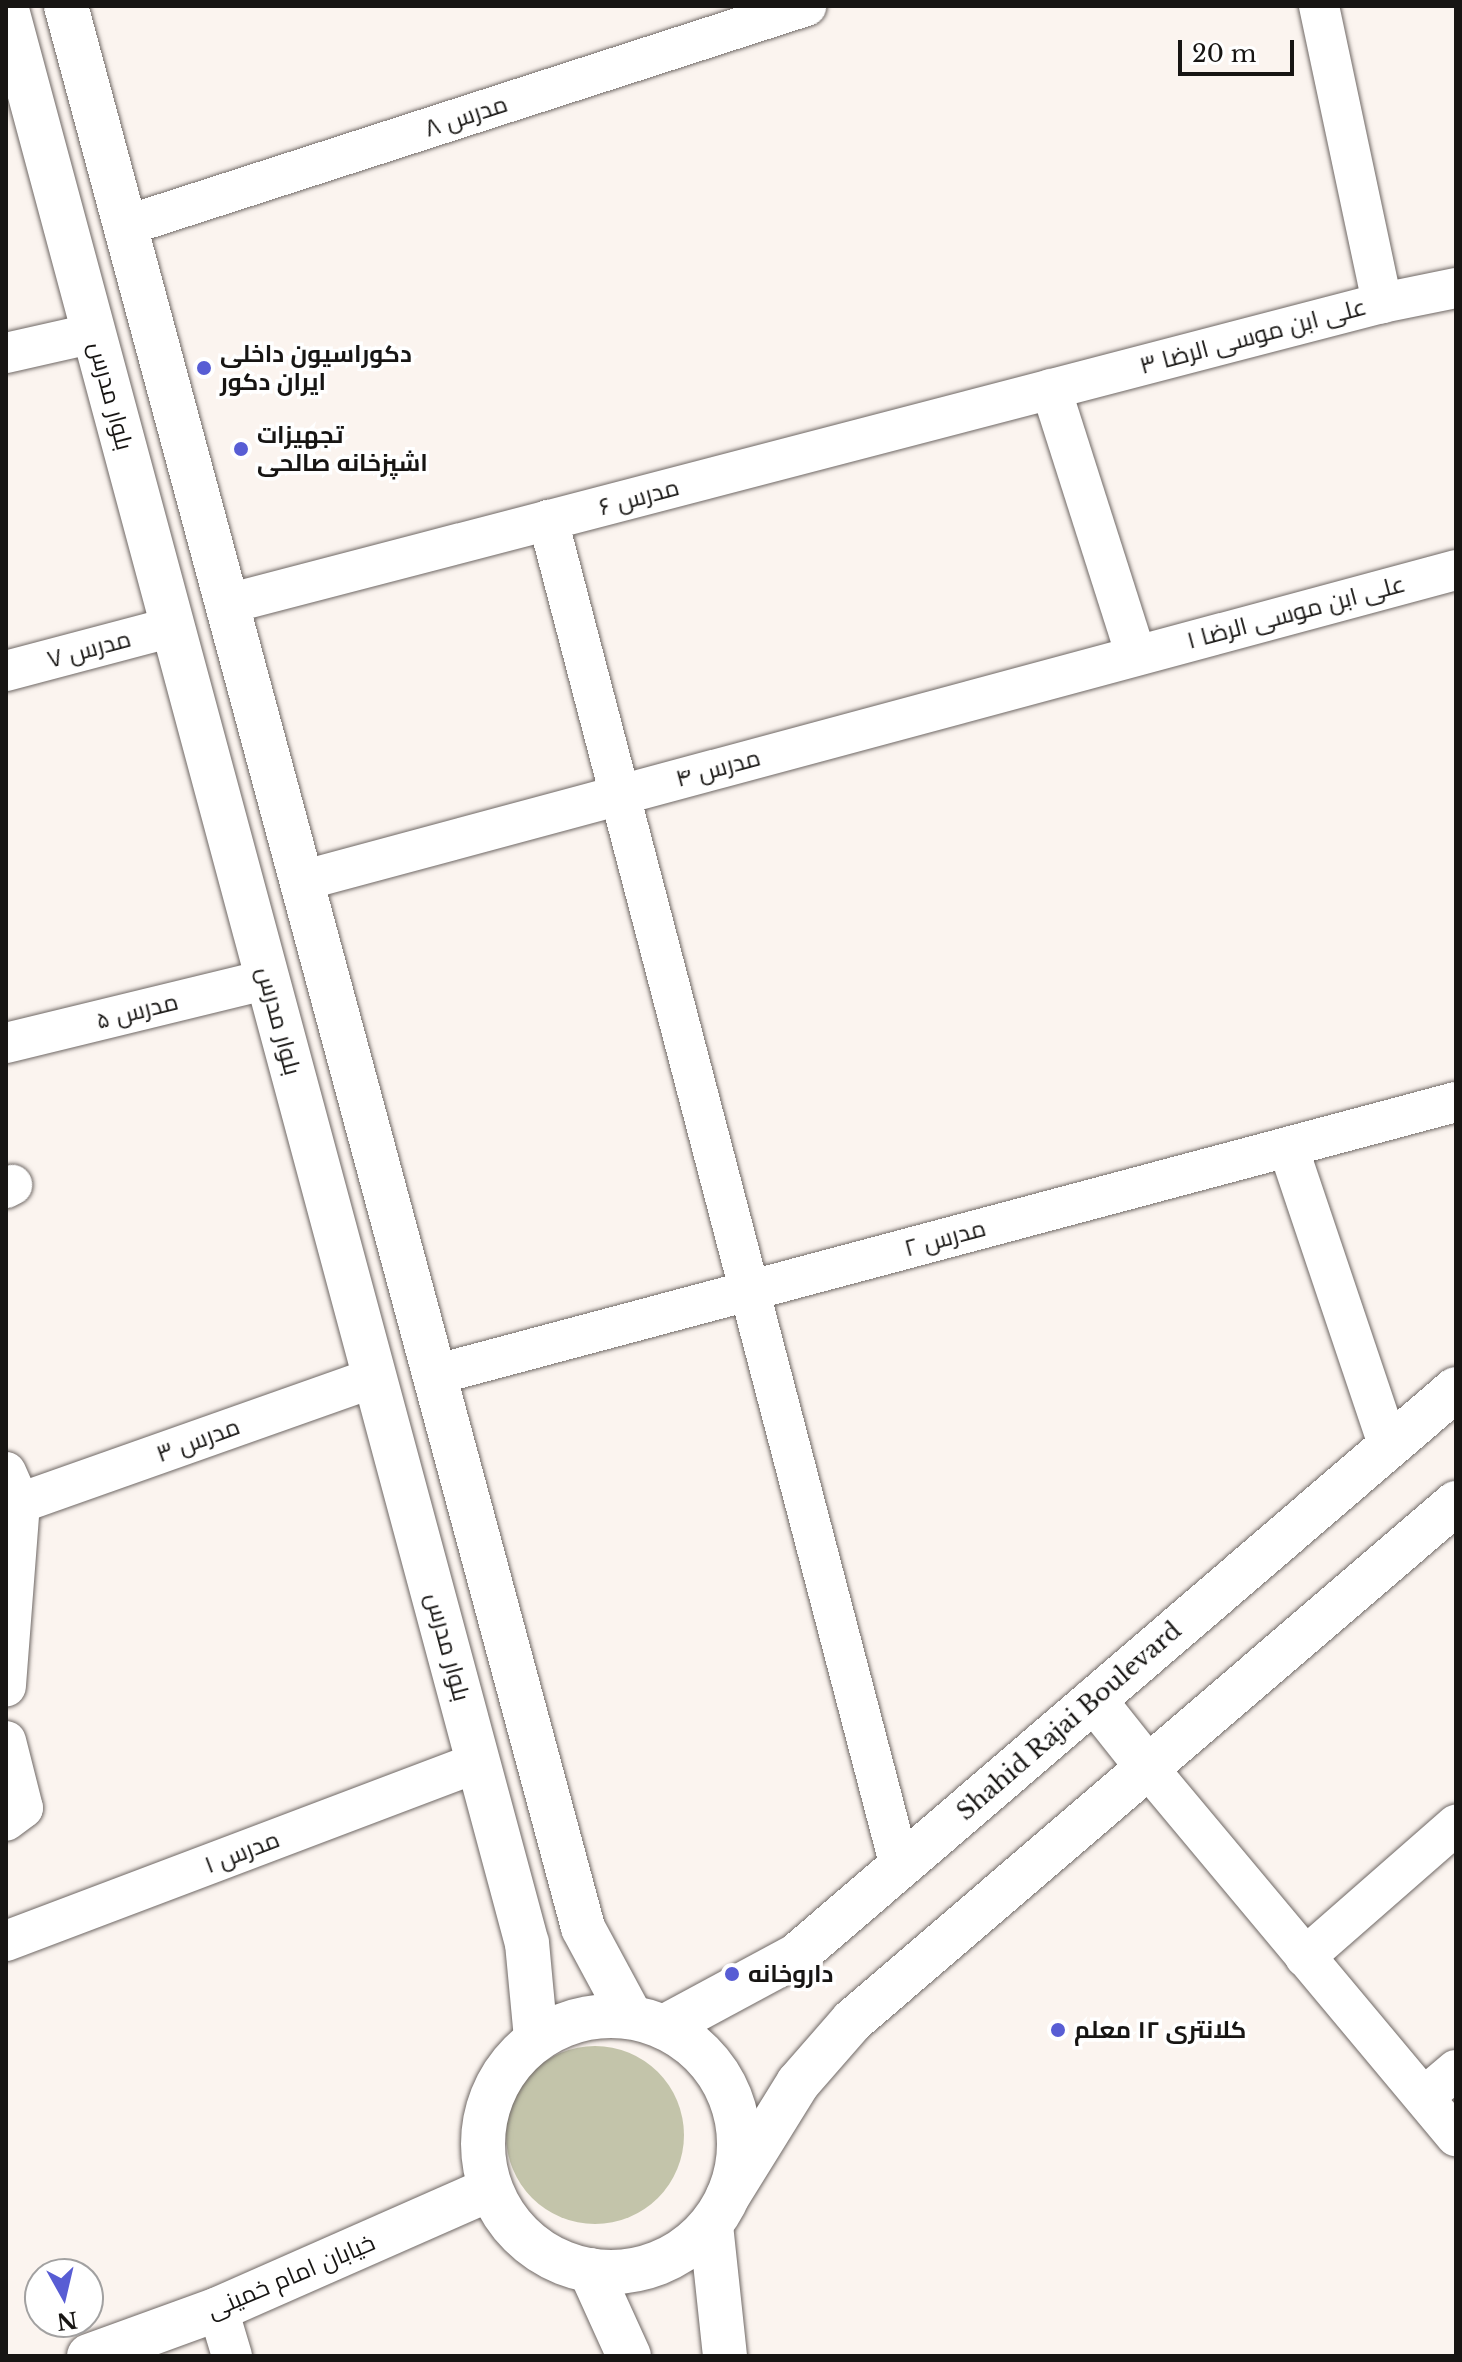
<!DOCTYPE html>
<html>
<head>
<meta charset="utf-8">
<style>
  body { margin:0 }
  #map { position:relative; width:1462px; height:2362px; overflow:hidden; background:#fbf4ef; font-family:"Libre Baskerville",Cairo,serif }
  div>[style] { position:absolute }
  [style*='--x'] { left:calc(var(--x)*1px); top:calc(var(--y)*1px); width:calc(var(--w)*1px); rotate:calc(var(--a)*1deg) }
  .green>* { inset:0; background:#c3c4aa }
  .round { border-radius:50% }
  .roads { filter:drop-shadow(0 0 2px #6f6865) drop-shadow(0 0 2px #6f6865) }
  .minor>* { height:40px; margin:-20px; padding:0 20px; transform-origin:20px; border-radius:20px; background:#fff }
  .tertiary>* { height:44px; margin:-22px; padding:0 22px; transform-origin:22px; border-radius:22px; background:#fff }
  .secondary>* { height:44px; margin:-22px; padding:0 22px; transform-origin:22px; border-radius:22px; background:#fff }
  .secondary>.ring { margin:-22px; padding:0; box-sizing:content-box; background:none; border:44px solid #fff; border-radius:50% }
  .dots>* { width:22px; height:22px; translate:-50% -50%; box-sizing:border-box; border:4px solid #fff; border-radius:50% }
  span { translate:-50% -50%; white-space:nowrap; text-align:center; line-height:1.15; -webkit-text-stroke:7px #fff; paint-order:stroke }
  .street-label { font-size:24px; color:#171513 }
  .poi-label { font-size:24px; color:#171513; font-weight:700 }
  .left { translate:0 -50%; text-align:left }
  .frame { position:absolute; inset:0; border:8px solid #171513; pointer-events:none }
  .north { position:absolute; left:24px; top:2258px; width:80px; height:80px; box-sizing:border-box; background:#fff; border:2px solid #a2a1a1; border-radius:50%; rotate:172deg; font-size:22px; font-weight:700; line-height:32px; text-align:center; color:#171513 }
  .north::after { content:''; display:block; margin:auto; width:28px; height:36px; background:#585dd4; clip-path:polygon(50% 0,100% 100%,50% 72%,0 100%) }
  .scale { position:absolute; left:1178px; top:40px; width:116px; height:36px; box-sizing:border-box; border:4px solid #171513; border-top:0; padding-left:10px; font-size:24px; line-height:28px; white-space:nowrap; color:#171513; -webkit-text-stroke:6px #fff; paint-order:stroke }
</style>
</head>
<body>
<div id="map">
  <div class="green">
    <i class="round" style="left:506px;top:2046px;width:178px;height:178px"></i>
  </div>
  <div class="roads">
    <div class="minor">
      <i style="--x:1319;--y:6;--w:304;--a:78"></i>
      <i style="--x:125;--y:226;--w:716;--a:-17.9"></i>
      <i style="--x:6;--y:353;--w:90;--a:-12.8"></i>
      <i style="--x:1051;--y:389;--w:279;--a:72.3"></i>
      <i style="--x:548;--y:520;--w:1392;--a:75.35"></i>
      <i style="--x:227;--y:604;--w:1194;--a:-14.61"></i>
      <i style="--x:1382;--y:303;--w:76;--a:-11.5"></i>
      <i style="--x:6;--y:671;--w:173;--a:-14.8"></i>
      <i style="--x:301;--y:881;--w:1196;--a:-15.07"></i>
      <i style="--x:6;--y:1043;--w:270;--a:-13.7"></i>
      <i style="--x:1288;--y:1147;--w:317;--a:71.4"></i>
      <i style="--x:6;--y:1188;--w:7;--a:-27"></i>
      <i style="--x:434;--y:1375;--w:1058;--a:-14.96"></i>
      <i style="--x:6;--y:1472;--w:34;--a:66"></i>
      <i style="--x:20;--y:1503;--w:184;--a:94.4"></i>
      <i style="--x:20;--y:1503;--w:377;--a:-19.5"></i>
      <i style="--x:6;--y:1741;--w:69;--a:75.8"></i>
      <i style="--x:23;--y:1808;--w:21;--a:143"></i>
      <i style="--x:1148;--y:1768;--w:480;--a:50.1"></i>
      <i style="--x:6;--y:1941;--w:506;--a:-20.73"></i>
      <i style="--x:1305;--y:1957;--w:201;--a:-41.2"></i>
      <i style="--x:1424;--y:2097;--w:42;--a:-40.2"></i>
      <i style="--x:218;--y:2309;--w:49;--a:73.4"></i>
    </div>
    <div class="tertiary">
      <i style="--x:6;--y:6;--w:2006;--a:74.95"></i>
      <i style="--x:527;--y:1943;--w:96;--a:84.6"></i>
      <i style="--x:66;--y:6;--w:1990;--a:74.94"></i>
      <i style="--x:583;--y:1928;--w:101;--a:61.7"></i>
    </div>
    <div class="secondary">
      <i style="--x:1094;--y:1700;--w:87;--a:51.5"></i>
      <i class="ring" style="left:483px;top:2016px;width:212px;height:212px"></i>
      <i style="--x:664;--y:2027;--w:150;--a:-28.3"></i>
      <i style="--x:796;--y:1956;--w:870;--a:-40.67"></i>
      <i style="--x:728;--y:2196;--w:133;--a:-58.2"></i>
      <i style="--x:798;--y:2083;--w:82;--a:-48.9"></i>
      <i style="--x:852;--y:2021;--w:796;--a:-40.62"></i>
      <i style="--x:711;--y:2225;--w:132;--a:83.9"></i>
      <i style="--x:590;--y:2270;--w:94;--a:65.6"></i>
      <i style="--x:89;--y:2356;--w:137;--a:-20"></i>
      <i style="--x:218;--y:2309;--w:297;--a:-23.8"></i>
    </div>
  </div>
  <div class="dots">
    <i style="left:204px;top:368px;background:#585dd4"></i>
    <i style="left:241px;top:449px;background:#585dd4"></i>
    <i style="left:732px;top:1974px;background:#585dd4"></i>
    <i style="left:1058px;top:2030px;background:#585dd4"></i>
  </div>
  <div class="street-label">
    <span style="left:466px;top:116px;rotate:-18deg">مدرس ۸</span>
    <span style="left:1253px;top:336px;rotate:-15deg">علی ابن موسی الرضا ۳</span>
    <span style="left:111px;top:396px;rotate:75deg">بلوار مدرس</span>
    <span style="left:639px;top:497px;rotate:-15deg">مدرس ۶</span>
    <span style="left:1296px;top:612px;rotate:-15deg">علی ابن موسی الرضا ۱</span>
    <span style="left:89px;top:649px;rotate:-15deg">مدرس ۷</span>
    <span style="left:718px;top:768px;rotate:-15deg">مدرس ۴</span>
    <span style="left:137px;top:1011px;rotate:-14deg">مدرس ۵</span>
    <span style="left:279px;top:1021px;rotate:75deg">بلوار مدرس</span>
    <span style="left:945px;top:1238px;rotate:-15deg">مدرس ۲</span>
    <span style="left:198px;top:1440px;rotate:-20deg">مدرس ۳</span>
    <span style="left:448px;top:1647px;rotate:75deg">بلوار مدرس</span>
    <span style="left:1069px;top:1721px;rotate:-41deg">Shahid Rajai Boulevard</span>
    <span style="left:242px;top:1852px;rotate:-21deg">مدرس ۱</span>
    <span style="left:291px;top:2276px;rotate:-23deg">خیابان امام خمینی</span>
  </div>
  <div class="poi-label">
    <span class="left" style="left:220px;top:368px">دکوراسیون داخلی<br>ایران دکور</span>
    <span class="left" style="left:257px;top:449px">تجهیزات<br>اشپزخانه صالحی</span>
    <span class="left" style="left:748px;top:1974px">داروخانه</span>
    <span class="left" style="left:1074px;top:2030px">کلانتری ۱۲ معلم</span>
  </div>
  <div class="frame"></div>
  <div class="north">N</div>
  <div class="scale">20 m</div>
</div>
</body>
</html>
